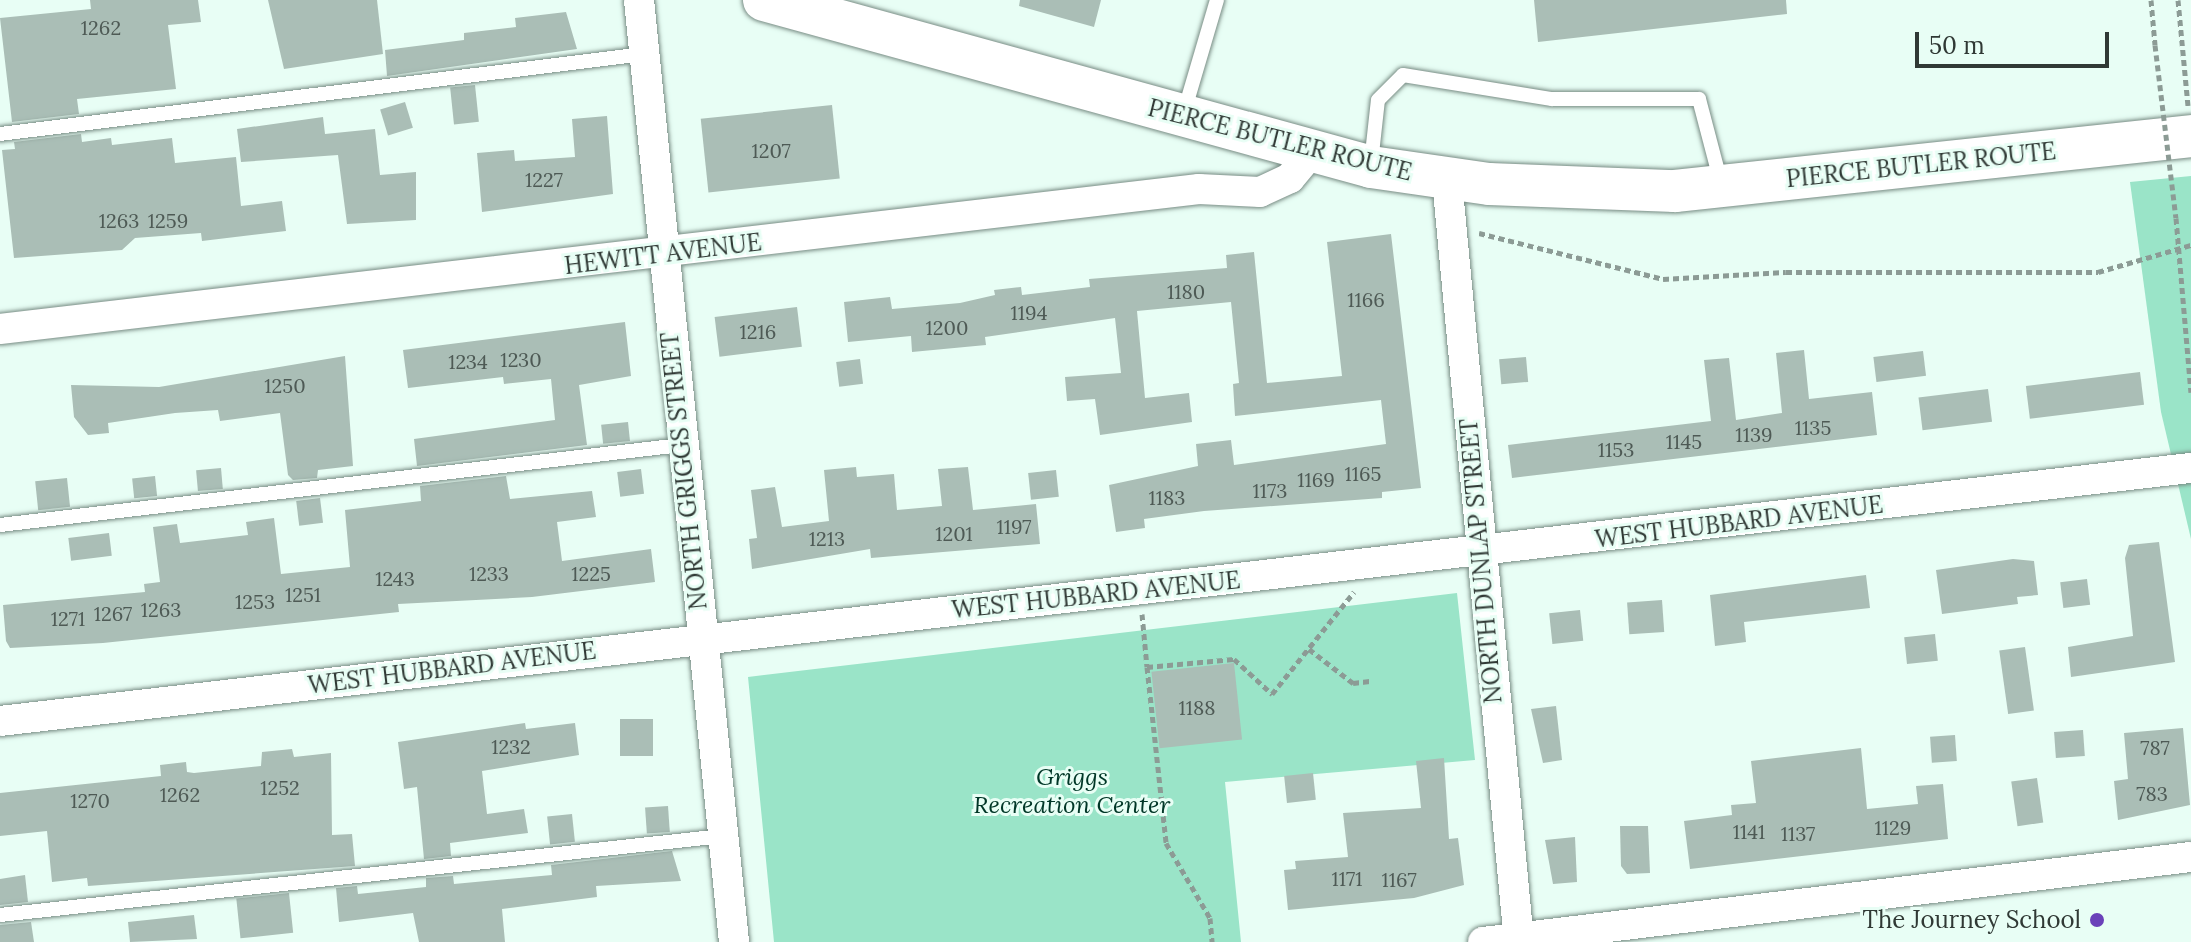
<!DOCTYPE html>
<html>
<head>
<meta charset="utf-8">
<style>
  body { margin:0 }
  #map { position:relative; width:2191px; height:942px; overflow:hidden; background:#e8fef5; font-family:Lora,serif }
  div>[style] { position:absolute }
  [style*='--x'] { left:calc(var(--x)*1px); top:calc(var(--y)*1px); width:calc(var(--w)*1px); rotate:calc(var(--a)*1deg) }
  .green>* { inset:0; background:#9ae4c8 }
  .building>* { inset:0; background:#aabeb6; transform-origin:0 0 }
  .path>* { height:5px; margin-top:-2.5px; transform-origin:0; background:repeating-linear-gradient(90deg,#8c9b95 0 6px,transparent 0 10px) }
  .roads { filter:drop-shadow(0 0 2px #788c84) drop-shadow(0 0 2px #788c84) }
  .service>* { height:14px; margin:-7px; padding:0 7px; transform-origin:7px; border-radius:7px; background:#fff }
  .minor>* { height:30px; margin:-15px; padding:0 15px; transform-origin:15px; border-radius:15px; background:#fff }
  .secondary>* { height:42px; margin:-21px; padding:0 21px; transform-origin:21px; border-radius:21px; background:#fff }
  .path-bridge>* { height:5px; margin-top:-2.5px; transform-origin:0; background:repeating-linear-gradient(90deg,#8c9b95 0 6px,transparent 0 10px) }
  .dots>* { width:22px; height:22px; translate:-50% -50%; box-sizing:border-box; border:4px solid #e8fef5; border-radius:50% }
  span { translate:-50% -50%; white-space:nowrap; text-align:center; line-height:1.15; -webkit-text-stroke:6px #e8fef5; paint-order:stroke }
  .number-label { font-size:20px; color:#4e5a55 }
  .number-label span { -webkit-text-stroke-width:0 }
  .street-label { font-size:24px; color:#303935 }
  .park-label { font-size:24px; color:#003727; font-style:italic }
  .poi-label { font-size:24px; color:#303935 }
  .right { translate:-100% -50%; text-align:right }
  .scale { position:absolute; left:1915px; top:32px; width:194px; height:36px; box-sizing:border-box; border:4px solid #303935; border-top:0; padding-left:10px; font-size:24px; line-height:28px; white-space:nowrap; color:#303935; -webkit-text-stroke:6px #e8fef5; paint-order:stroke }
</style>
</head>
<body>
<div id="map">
  <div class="green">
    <i style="clip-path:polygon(2191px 176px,2191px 539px,2161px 412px,2130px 182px)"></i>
    <i style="clip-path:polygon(1457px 593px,1475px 760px,1225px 782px,1241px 942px,774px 942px,748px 677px)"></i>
  </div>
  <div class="building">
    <i style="clip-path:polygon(90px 0,198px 0,201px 22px,168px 25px,176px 89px,77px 99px,79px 114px,12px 122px,0 18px,91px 9px)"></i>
    <i style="clip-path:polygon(268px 0,377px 0,383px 54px,284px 69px)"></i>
    <i style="clip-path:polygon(1020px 0,1101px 0,1094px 27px,1019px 6px)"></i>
    <i style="clip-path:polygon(1534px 0,1786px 0,1787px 14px,1538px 42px)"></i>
    <i style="clip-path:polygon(566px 12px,577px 49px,387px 76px,385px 50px,464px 40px,464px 33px,516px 27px,515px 18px)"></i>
    <i style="left:475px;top:85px;width:37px;height:25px;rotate:84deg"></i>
    <i style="left:405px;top:102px;width:27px;height:26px;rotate:73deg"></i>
    <i style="left:832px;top:105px;width:74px;height:132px;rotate:84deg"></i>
    <i style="clip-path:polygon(607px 116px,613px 194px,482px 212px,477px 153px,514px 150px,515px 161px,575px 157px,572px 119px)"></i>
    <i style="clip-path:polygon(323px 117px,325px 134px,375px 129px,380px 175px,416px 172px,416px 220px,347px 224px,338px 155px,241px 162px,237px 129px)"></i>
    <i style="clip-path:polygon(81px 134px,82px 142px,111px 138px,112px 145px,172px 138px,175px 163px,236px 157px,241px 206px,282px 201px,286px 231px,202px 241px,201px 233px,135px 238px,122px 250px,14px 258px,2px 150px,15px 149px,14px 142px)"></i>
    <i style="clip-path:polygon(1391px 234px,1421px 488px,1382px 492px,1382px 498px,1204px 511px,1144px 519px,1145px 528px,1116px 532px,1109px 485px,1198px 466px,1196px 444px,1231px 440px,1234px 465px,1386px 444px,1381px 400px,1235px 416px,1233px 384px,1239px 383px,1231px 302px,1137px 311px,1145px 398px,1189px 393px,1192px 422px,1100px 435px,1095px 399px,1067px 401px,1065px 377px,1121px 373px,1115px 318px,985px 337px,986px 345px,912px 352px,911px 336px,848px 342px,844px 302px,890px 297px,892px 309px,960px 303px,995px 295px,994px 290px,1021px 287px,1022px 295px,1090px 287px,1089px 279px,1227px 268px,1226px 255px,1254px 252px,1267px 383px,1342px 376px,1327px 242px)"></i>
    <i style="left:797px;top:307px;width:40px;height:83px;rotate:83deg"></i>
    <i style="clip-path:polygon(625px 322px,631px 376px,579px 385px,587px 445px,417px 466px,414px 439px,555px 420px,551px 379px,504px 384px,503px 377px,408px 388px,403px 350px)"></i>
    <i style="clip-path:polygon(1804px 350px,1809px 399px,1872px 392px,1877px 435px,1512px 478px,1508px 445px,1711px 421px,1704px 360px,1729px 358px,1736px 420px,1782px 413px,1776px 353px)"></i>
    <i style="left:1923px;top:351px;width:25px;height:50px;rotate:83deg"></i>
    <i style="clip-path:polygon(345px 356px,353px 466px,318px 470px,317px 478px,293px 480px,288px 475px,280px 413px,220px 421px,218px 410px,175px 413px,108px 423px,109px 433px,88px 435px,74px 417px,71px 385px,159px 387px)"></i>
    <i style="left:1526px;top:357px;width:25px;height:27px;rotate:85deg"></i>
    <i style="left:860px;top:359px;width:25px;height:24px;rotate:83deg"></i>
    <i style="left:2140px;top:372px;width:33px;height:115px;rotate:83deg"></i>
    <i style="left:1988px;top:389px;width:33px;height:70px;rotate:83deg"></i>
    <i style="left:628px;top:422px;width:19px;height:27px;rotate:84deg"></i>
    <i style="clip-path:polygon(856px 467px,857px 477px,894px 474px,897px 510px,942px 506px,938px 469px,968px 467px,973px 510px,1036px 504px,1040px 544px,871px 558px,870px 549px,752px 569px,749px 539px,757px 538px,751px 490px,775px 487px,782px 527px,829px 521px,824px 470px)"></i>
    <i style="left:221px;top:468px;width:21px;height:25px;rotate:85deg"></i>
    <i style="left:641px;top:469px;width:25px;height:24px;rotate:83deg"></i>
    <i style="left:1056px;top:470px;width:27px;height:28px;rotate:84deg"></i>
    <i style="left:155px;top:476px;width:20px;height:23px;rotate:84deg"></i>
    <i style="clip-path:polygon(506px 476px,510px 499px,592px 491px,596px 517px,557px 522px,562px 561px,651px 549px,655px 582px,532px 597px,398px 604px,399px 612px,103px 643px,10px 648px,6px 641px,3px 605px,145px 592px,144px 584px,160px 582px,153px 527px,177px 524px,180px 543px,248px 535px,246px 522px,274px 518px,281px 574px,350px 567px,345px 510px,421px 501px,420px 486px)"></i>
    <i style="left:67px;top:478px;width:29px;height:32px;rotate:84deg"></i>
    <i style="left:320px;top:498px;width:25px;height:24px;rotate:83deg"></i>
    <i style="left:109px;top:533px;width:23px;height:41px;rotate:83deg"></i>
    <i style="clip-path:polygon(2159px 542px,2175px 662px,2071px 677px,2068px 647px,2133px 636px,2125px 558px,2129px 545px)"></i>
    <i style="clip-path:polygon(2013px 559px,2034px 561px,2038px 595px,2017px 597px,2018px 604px,1942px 614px,1936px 570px)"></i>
    <i style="clip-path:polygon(1866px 575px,1870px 608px,1744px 622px,1746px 642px,1715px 646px,1710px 595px)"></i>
    <i style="left:2087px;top:579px;width:26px;height:27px;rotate:83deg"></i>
    <i style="left:1662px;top:600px;width:32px;height:35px;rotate:86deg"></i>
    <i style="left:1580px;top:610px;width:31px;height:31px;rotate:84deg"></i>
    <i style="left:1935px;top:634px;width:27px;height:31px;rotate:84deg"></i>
    <i style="left:2025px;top:647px;width:64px;height:26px;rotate:82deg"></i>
    <i style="left:1234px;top:663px;width:77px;height:83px;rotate:84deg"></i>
    <i style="clip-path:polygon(1556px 706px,1562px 760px,1543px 763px,1531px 709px)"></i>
    <i style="left:620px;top:719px;width:33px;height:37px"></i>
    <i style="clip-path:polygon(525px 723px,526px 729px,575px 723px,579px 755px,482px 771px,487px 814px,524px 809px,528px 833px,450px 843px,451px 856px,424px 859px,417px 787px,404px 789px,398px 742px)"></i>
    <i style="clip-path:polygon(2183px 728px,2190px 805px,2118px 820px,2114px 781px,2128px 779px,2124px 733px)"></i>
    <i style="left:2083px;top:730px;width:26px;height:29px;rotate:86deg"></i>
    <i style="left:1955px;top:735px;width:26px;height:25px;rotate:86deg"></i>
    <i style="clip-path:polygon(1861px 748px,1867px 809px,1918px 804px,1916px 786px,1943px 784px,1948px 839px,1690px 869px,1684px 821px,1732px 815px,1731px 805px,1756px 803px,1751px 761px)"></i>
    <i style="clip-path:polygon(292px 749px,294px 757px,331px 753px,332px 835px,352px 834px,355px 866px,88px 886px,87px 878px,52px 882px,47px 831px,0 836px,0 793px,161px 776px,160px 765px,186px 762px,187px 772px,194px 773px,261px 766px,262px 752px)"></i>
    <i style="clip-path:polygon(1444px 758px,1449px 839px,1458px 838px,1464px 885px,1414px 898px,1288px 910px,1284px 870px,1296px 869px,1295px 861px,1348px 857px,1343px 813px,1421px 808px,1416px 761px)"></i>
    <i style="left:1313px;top:773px;width:27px;height:29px;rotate:84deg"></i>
    <i style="left:2037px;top:778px;width:45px;height:26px;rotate:82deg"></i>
    <i style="left:668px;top:806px;width:26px;height:23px;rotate:86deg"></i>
    <i style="left:572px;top:814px;width:28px;height:25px;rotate:84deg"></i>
    <i style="clip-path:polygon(1620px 826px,1648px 826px,1650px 873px,1627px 874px,1621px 866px)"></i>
    <i style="clip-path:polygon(1575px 837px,1577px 882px,1553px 884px,1545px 840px)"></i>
    <i style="clip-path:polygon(672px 851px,681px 881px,596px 886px,597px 897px,502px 909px,505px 942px,419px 942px,413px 913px,339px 922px,336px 888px,357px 886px,358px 894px,426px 887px,426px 878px,453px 876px,454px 884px,552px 875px,551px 865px)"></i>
    <i style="clip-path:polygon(25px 875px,28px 902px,0 905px,0 879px)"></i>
    <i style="left:289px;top:893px;width:40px;height:53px;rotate:84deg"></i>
    <i style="clip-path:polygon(194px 915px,197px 939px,130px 942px,128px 922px)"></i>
    <i style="clip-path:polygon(31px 922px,34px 942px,0 942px,0 925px)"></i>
  </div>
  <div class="path">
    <i style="--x:2151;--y:0;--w:45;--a:84.9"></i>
    <i style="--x:2178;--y:0;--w:106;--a:84.6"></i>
    <i style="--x:2176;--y:218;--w:175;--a:85.1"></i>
    <i style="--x:1479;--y:233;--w:190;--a:14"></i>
    <i style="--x:1663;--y:279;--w:123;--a:-3.3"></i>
    <i style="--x:1786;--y:272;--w:312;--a:0"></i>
    <i style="--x:2098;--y:272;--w:97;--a:-16.2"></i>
    <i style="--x:1142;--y:614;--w:53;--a:84.6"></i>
    <i style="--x:1147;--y:667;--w:87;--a:-5.3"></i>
    <i style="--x:1234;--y:659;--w:52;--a:42.6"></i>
    <i style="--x:1272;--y:694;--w:131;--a:-51.2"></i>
    <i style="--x:1309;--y:649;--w:56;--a:37.7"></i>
    <i style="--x:1353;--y:683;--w:17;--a:-7"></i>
    <i style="--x:1147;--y:667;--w:177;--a:83.8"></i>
    <i style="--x:1166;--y:843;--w:87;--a:59.6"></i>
    <i style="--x:1210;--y:918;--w:24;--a:85"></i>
  </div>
  <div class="roads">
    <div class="service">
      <i style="--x:1184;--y:112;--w:117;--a:-73.6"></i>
      <i style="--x:0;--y:134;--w:649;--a:-7.08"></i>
      <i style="--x:1371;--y:163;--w:63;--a:-83.7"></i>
      <i style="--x:1378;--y:100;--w:35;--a:-45"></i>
      <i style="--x:1403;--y:75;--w:151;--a:9.2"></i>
      <i style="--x:1552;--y:99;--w:147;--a:0"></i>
      <i style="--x:1699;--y:99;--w:87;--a:75.3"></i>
      <i style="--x:0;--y:525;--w:686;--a:-6.7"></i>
      <i style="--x:0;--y:915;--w:726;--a:-6.24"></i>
    </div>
    <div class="minor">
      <i style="--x:639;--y:0;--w:947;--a:84.24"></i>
      <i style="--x:1447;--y:180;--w:765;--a:84.6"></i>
      <i style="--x:0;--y:329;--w:1207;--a:-6.66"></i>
      <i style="--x:1199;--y:189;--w:61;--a:2.8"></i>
      <i style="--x:1260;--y:192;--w:33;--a:-25"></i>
      <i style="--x:1290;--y:178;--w:34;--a:-50"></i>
      <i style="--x:0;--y:721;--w:2206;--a:-6.59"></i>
      <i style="--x:1483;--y:942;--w:713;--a:-6.85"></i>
    </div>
    <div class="secondary">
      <i style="--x:764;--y:0;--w:630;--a:15.38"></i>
      <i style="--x:1371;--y:167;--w:119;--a:8.2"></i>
      <i style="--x:1489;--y:184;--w:186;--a:2.2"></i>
      <i style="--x:1675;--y:191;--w:519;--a:-6.08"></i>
    </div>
  </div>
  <div class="path-bridge">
    <i style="--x:2155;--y:45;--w:174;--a:83.1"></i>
  </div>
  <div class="dots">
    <i style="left:2097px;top:920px;background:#6a41b9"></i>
  </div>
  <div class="number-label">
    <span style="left:101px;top:27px">1262</span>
    <span style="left:771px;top:150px">1207</span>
    <span style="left:544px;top:179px">1227</span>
    <span style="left:119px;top:220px">1263</span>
    <span style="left:168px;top:220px">1259</span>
    <span style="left:1186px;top:291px">1180</span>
    <span style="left:1366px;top:299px">1166</span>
    <span style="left:1029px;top:312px">1194</span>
    <span style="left:947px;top:327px">1200</span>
    <span style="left:758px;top:331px">1216</span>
    <span style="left:521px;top:359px">1230</span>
    <span style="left:468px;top:361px">1234</span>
    <span style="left:285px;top:385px">1250</span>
    <span style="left:1813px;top:427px">1135</span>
    <span style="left:1754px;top:434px">1139</span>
    <span style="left:1684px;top:441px">1145</span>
    <span style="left:1616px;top:449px">1153</span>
    <span style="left:1363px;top:473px">1165</span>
    <span style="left:1316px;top:479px">1169</span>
    <span style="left:1270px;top:490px">1173</span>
    <span style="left:1167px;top:497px">1183</span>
    <span style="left:1014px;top:526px">1197</span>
    <span style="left:954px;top:533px">1201</span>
    <span style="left:827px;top:538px">1213</span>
    <span style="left:489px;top:573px">1233</span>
    <span style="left:591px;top:573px">1225</span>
    <span style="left:395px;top:578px">1243</span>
    <span style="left:303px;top:594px">1251</span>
    <span style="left:255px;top:601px">1253</span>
    <span style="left:161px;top:609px">1263</span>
    <span style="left:113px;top:613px">1267</span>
    <span style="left:68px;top:618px">1271</span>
    <span style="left:1197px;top:707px">1188</span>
    <span style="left:511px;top:746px">1232</span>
    <span style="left:2155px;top:747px">787</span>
    <span style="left:280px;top:787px">1252</span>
    <span style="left:2152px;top:793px">783</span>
    <span style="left:180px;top:794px">1262</span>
    <span style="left:90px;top:800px">1270</span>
    <span style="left:1893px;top:827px">1129</span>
    <span style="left:1749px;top:831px">1141</span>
    <span style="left:1798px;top:833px">1137</span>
    <span style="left:1347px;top:878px">1171</span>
    <span style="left:1399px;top:879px">1167</span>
  </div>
  <div class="street-label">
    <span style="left:1280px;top:140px;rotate:14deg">PIERCE BUTLER ROUTE</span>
    <span style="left:1921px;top:165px;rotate:-6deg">PIERCE BUTLER ROUTE</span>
    <span style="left:663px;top:254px;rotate:-7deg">HEWITT AVENUE</span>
    <span style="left:684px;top:471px;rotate:-96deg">NORTH GRIGGS STREET</span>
    <span style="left:1739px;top:522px;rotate:-7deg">WEST HUBBARD AVENUE</span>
    <span style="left:1481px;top:561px;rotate:-95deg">NORTH DUNLAP STREET</span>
    <span style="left:1096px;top:595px;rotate:-6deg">WEST HUBBARD AVENUE</span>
    <span style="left:452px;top:668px;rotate:-7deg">WEST HUBBARD AVENUE</span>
  </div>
  <div class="park-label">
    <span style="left:1072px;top:791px">Griggs<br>Recreation Center</span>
  </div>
  <div class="poi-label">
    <span class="right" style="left:2081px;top:920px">The Journey School</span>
  </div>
  <div class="scale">50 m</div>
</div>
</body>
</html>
